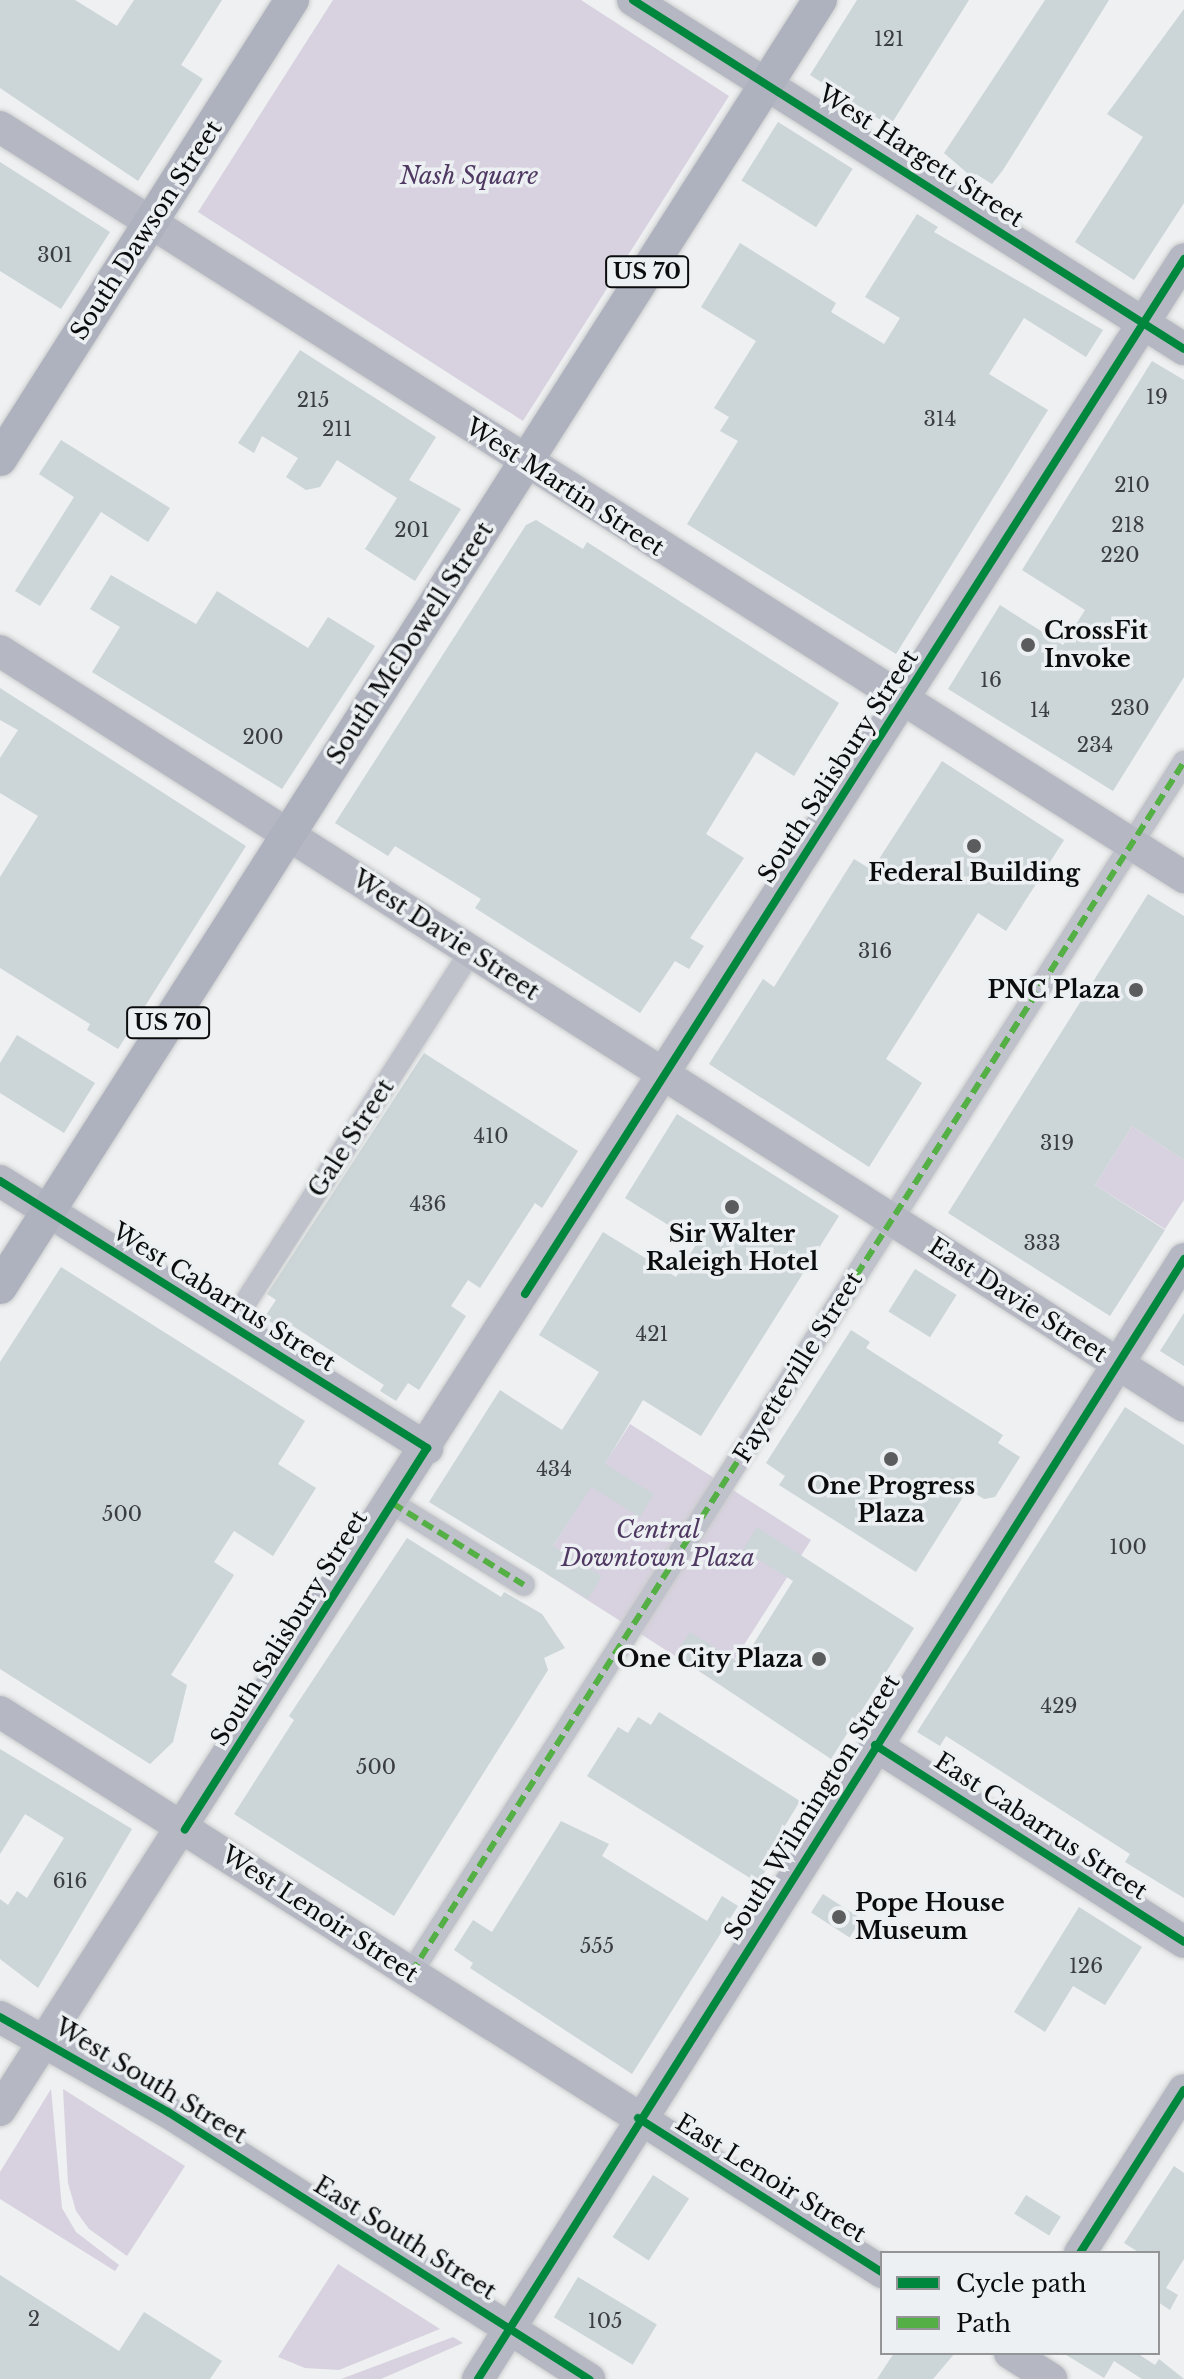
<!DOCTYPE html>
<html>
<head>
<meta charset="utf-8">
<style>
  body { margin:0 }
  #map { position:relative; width:1184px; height:2379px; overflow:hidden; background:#eef0f1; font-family:"Libre Baskerville",serif }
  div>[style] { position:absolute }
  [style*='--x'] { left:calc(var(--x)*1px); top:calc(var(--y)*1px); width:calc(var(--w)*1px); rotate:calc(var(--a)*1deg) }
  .green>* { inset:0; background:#d8d2e0 }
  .building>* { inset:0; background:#ccd5d7; transform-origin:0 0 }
  .roads { filter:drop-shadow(0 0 2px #cbcccc) drop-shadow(0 0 2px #cbcccc) }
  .street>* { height:22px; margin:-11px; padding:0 11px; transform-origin:11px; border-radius:11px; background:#bfc1cb }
  .secondary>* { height:32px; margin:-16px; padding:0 16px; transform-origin:16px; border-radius:16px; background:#b5b8c3 }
  .primary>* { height:34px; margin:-17px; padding:0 17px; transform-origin:17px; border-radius:17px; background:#aeb1be }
  .quiet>* { height:6px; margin-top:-3px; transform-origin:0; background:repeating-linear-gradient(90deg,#54b044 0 12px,transparent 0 18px) }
  .cycleway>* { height:8px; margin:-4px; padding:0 4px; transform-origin:4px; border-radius:4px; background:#00873e }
  .dots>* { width:22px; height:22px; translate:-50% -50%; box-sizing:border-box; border:4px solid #edf0f2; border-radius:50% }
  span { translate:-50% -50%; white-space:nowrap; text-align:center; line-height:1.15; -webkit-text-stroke:7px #edf0f2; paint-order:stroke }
  .number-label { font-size:20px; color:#3b3e40 }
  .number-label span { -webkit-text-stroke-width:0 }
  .shield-label span { padding:2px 6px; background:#edf0f2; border:2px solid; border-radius:6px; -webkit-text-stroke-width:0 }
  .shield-label { font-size:22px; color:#0b0c0d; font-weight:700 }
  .street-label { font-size:24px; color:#0b0c0d }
  .park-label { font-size:24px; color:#4f3963; font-style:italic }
  .poi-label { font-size:24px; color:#0b0c0d; font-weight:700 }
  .left { translate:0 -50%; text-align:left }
  .right { translate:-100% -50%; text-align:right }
  .legend { position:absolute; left:880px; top:2251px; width:280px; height:104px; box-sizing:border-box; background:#edf0f2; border:2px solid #939596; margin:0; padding:10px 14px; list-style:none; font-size:24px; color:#0b0c0d }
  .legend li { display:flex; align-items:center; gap:16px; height:40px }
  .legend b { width:40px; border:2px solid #939596 }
</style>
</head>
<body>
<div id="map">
  <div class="green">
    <i style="clip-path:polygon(333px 0,581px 0,729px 96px,523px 421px,198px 212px)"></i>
    <i style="clip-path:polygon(1132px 1126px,1184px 1160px,1184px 1200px,1165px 1229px,1095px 1185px)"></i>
    <i style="clip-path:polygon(630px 1424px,811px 1540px,719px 1684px,545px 1573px,549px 1567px,543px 1562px)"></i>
    <i style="clip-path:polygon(51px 2089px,62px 2208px,76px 2232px,119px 2265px,115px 2271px,0 2199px,0 2172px)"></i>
    <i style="clip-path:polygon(63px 2089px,185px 2166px,127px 2256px,89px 2229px,76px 2211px,68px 2183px)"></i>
    <i style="clip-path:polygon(338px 2264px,440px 2329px,339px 2370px,305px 2368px,278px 2357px)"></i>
    <i style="clip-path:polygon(453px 2337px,463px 2343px,381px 2379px,341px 2379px)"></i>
  </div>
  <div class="building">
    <i style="clip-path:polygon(0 0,75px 0,117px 26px,134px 0,222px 0,181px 65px,203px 79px,138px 181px,0 88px)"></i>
    <i style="clip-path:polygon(857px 0,969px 0,890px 126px,810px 75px)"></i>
    <i style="clip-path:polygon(1045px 0,1109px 0,1003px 170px,992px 184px,976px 174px,973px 178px,944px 153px)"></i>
    <i style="clip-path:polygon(1184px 9px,1184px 203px,1134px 280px,1075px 242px,1143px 137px,1107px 114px)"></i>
    <i style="left:778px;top:122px;width:88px;height:69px;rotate:32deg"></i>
    <i style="clip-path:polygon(0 162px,110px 232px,61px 309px,0 271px)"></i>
    <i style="clip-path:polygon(917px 214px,938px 227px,934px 232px,1103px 330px,1086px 357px,1024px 318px,989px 374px,1048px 410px,896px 654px,687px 524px,738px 441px,720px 431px,729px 417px,714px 408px,756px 341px,701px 307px,740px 243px,836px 303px,831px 312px,884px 344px,900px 318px,865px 297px)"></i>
    <i style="clip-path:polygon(300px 350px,436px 437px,409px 480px,461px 509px,415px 581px,365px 549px,397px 498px,337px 460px,320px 487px,306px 490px,286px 477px,298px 458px,262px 436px,254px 453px,238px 443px)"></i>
    <i style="clip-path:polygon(1152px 361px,1184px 380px,1184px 677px,1113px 791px,948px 689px,1000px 605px,1063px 645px,1085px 610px,1022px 570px)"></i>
    <i style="clip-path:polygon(61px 440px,170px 508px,148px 542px,101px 512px,40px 606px,15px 591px,74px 497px,39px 474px)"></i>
    <i style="clip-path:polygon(536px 520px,583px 549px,587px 542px,839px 703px,794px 776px,756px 752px,706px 834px,744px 858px,690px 938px,704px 946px,689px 969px,675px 961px,640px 1013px,475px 908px,481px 899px,395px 846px,388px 856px,335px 823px,526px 525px)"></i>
    <i style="clip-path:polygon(111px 575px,196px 624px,217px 591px,308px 648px,328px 617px,375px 646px,282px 789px,92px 672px,120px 627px,90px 609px)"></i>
    <i style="clip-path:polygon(0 688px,246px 846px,118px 1049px,87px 1030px,90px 1024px,0 968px,0 877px,38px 816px,0 793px,0 758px,18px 730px,0 720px)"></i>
    <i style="clip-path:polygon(942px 761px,1064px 840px,1006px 931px,978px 913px,886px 1059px,922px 1083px,869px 1167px,709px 1064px,763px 979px,774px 987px,854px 859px,872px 870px)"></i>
    <i style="clip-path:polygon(1148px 894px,1184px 916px,1184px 1160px,1132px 1126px,1095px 1185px,1165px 1230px,1110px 1316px,948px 1213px)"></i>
    <i style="clip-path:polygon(17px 1035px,95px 1083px,64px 1133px,0 1093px,0 1063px)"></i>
    <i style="clip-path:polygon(424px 1053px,578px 1151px,542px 1208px,535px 1203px,480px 1288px,468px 1280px,451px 1306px,466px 1316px,419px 1390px,408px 1383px,396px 1401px,380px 1391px,384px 1385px,282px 1319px,277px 1326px,264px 1318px,276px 1300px,267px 1294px)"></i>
    <i style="clip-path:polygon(677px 1114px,839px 1216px,701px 1436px,643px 1400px,605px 1464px,654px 1494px,640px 1517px,591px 1487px,553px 1546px,602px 1576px,588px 1599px,429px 1502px,500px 1390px,562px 1430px,599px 1372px,539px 1335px,603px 1232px,676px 1277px,697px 1243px,625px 1198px)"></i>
    <i style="clip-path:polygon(61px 1267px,305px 1421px,278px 1464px,316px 1488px,273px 1556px,234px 1531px,214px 1562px,234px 1575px,171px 1675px,187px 1685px,173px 1742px,150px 1764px,0 1669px,0 1362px)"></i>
    <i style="left:915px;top:1269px;width:49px;height:50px;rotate:32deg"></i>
    <i style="clip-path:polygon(1184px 1313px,1184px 1366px,1160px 1351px)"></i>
    <i style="clip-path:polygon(851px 1330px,870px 1342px,866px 1348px,1003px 1435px,998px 1443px,1020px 1457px,995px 1497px,984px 1499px,968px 1489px,916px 1572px,779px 1485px,785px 1476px,766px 1463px)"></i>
    <i style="clip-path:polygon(1125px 1407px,1184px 1445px,1184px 1898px,1125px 1862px,1130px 1854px,946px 1736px,940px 1746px,917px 1732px)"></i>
    <i style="clip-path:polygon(757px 1527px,914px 1628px,831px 1759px,675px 1655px,690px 1632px,741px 1664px,793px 1581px,743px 1550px)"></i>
    <i style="clip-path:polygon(407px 1538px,501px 1597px,504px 1592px,542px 1614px,565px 1648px,544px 1658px,548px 1670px,394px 1916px,234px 1814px,294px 1720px,289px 1716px)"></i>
    <i style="clip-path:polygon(659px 1712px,800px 1801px,783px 1829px,789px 1833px,758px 1883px,587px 1776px,618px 1727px,628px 1733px,638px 1717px,651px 1725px)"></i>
    <i style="clip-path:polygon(0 1749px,132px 1829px,38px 1988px,0 1959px,0 1899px,8px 1905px,17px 1891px,27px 1898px,64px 1838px,25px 1814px,0 1854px)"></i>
    <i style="clip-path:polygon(561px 1821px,609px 1844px,602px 1856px,707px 1921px,722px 1896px,738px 1906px,632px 2074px,470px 1968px,473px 1963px,454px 1950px,473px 1920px,492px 1932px)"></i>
    <i style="left:823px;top:1894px;width:46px;height:22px;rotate:33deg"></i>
    <i style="clip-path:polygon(1079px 1907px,1142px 1947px,1105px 2005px,1073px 1986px,1045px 2032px,1014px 2012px)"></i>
    <i style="clip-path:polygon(1174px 2166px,1184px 2173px,1184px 2259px,1166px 2288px,1178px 2295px,1170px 2310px,1158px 2302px,1158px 2253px,1140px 2253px,1124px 2243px)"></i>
    <i style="left:653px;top:2175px;width:43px;height:74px;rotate:33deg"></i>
    <i style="left:1026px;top:2195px;width:41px;height:22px;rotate:32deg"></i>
    <i style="clip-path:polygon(0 2275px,119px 2351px,144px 2312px,222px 2361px,210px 2379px,0 2379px)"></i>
    <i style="left:578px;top:2277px;width:92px;height:47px;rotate:31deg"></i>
    <i style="clip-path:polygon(894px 2353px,955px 2353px,933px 2379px,877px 2379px)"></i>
    <i style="clip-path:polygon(1063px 2353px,1137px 2353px,1155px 2365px,1159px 2359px,1184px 2379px,1142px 2379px,1114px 2361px,1104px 2378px)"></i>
  </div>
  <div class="roads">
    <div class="street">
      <i style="--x:231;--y:1325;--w:444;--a:-57.3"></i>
      <i style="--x:392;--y:1503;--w:155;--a:31.8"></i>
      <i style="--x:411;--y:1973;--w:1437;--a:-57.45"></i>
    </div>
    <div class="secondary">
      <i style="--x:633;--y:0;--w:652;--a:32.35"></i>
      <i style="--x:0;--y:127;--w:1402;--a:32.35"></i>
      <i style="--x:0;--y:651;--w:1404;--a:32.52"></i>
      <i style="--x:0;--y:1181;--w:504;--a:32.02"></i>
      <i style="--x:0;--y:1712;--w:1045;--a:32.41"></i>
      <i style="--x:875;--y:1745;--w:366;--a:32.5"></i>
      <i style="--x:0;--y:2017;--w:193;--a:29.5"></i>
      <i style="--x:168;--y:2112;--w:499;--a:32.4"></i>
      <i style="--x:0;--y:2110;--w:2197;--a:-57.39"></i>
      <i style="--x:1080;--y:2253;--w:193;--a:-57.5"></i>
      <i style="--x:1010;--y:2353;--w:49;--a:32.4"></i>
      <i style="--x:478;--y:2379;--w:1324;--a:-57.77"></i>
    </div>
    <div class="primary">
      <i style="--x:0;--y:459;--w:544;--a:-57.54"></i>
      <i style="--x:0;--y:1287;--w:1526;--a:-57.5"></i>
    </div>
  </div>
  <div class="quiet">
    <i style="--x:392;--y:1503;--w:155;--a:31.8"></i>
    <i style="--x:411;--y:1973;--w:1437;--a:-57.45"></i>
  </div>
  <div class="cycleway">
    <i style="--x:633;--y:0;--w:652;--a:32.35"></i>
    <i style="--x:0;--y:1181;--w:504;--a:32.02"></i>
    <i style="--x:427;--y:1448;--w:452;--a:122.4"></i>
    <i style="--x:525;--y:1294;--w:1227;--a:-57.51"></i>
    <i style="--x:875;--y:1745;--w:366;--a:32.5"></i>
    <i style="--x:0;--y:2017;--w:193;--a:29.5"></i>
    <i style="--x:168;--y:2112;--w:499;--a:32.4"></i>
    <i style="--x:638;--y:2118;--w:289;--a:32.3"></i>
    <i style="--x:1080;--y:2253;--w:193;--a:-57.5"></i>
    <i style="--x:478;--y:2379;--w:1324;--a:-57.77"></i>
  </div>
  <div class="dots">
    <i style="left:1028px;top:645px;background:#5a5c5d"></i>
    <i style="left:974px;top:846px;background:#5a5c5d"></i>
    <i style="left:1136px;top:990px;background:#5a5c5d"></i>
    <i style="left:732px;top:1207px;background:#5a5c5d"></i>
    <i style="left:891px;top:1459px;background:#5a5c5d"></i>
    <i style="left:819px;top:1659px;background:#5a5c5d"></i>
    <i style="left:839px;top:1917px;background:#5a5c5d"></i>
  </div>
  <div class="number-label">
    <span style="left:889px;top:39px">121</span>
    <span style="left:55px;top:255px">301</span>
    <span style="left:1157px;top:397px">19</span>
    <span style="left:313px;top:400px">215</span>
    <span style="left:940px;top:419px">314</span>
    <span style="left:337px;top:429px">211</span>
    <span style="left:1132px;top:485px">210</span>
    <span style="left:1128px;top:525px">218</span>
    <span style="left:412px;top:530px">201</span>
    <span style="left:1120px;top:555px">220</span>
    <span style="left:991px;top:680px">16</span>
    <span style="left:1130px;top:708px">230</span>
    <span style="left:1040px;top:710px">14</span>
    <span style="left:263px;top:737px">200</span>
    <span style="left:1095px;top:745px">234</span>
    <span style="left:875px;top:951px">316</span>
    <span style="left:491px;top:1136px">410</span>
    <span style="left:1057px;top:1143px">319</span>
    <span style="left:428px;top:1204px">436</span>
    <span style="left:1042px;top:1243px">333</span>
    <span style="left:652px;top:1334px">421</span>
    <span style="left:554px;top:1469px">434</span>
    <span style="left:122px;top:1514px">500</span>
    <span style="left:1128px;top:1547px">100</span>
    <span style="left:1059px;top:1706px">429</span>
    <span style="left:376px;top:1767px">500</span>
    <span style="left:70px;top:1881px">616</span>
    <span style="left:597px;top:1946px">555</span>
    <span style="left:1086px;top:1966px">126</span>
    <span style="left:34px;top:2319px">2</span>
    <span style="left:605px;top:2321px">105</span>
  </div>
  <div class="shield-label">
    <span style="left:647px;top:272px">US 70</span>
    <span style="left:168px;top:1023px">US 70</span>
  </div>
  <div class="street-label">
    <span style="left:921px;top:156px;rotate:33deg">West Hargett Street</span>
    <span style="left:146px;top:230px;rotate:-57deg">South Dawson Street</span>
    <span style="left:565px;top:487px;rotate:33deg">West Martin Street</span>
    <span style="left:410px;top:643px;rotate:-57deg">South McDowell Street</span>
    <span style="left:838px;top:766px;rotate:-57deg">South Salisbury Street</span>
    <span style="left:446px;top:935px;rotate:33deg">West Davie Street</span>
    <span style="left:351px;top:1138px;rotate:-57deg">Gale Street</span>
    <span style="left:224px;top:1297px;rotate:32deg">West Cabarrus Street</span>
    <span style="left:1018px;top:1300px;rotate:33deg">East Davie Street</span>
    <span style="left:798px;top:1367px;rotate:-58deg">Fayetteville Street</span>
    <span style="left:289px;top:1628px;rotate:-58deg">South Salisbury Street</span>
    <span style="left:812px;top:1807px;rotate:-58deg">South Wilmington Street</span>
    <span style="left:1041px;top:1826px;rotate:33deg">East Cabarrus Street</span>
    <span style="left:320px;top:1914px;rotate:33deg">West Lenoir Street</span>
    <span style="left:151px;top:2081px;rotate:31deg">West South Street</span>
    <span style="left:771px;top:2178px;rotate:32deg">East Lenoir Street</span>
    <span style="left:405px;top:2238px;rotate:32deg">East South Street</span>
  </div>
  <div class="park-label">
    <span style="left:469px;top:176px">Nash Square</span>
    <span style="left:658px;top:1544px">Central<br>Downtown Plaza</span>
  </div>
  <div class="poi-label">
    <span class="left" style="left:1044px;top:645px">CrossFit<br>Invoke</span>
    <span style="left:974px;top:873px">Federal Building</span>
    <span class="right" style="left:1120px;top:990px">PNC Plaza</span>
    <span style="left:732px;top:1248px">Sir Walter<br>Raleigh Hotel</span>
    <span style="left:891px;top:1500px">One Progress<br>Plaza</span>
    <span class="right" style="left:803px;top:1659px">One City Plaza</span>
    <span class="left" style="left:855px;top:1917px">Pope House<br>Museum</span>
  </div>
  <ul class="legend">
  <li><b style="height:10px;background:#00873e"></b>Cycle path</li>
  <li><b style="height:10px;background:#54b044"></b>Path</li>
  </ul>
</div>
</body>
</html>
